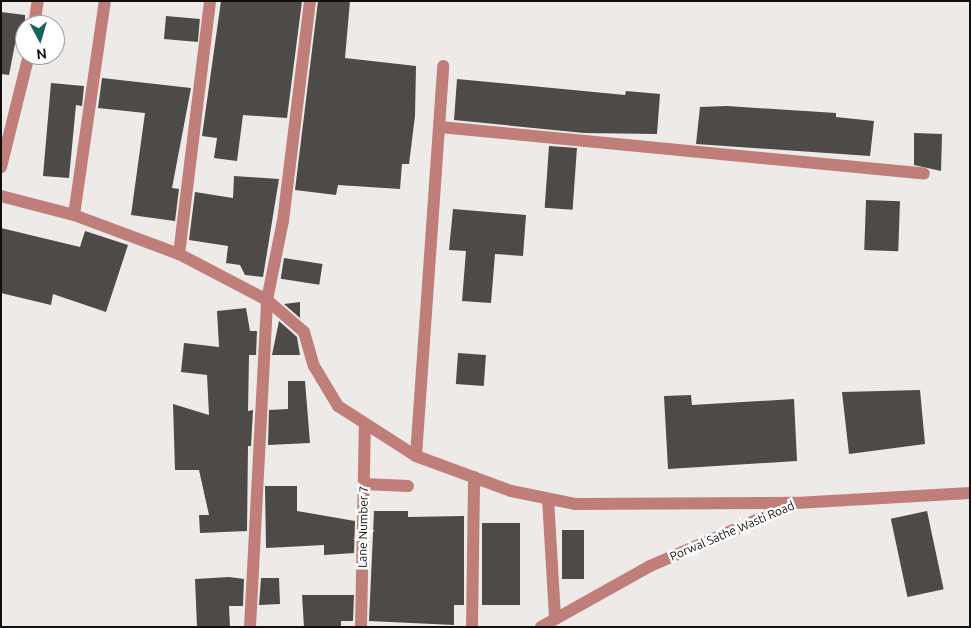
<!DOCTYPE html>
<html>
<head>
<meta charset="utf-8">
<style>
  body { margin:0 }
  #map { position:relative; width:971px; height:628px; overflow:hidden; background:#eeeae7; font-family:Ubuntu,sans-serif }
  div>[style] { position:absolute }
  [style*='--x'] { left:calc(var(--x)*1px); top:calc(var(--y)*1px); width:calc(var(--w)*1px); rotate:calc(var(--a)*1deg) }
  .building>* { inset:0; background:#4d4a48; transform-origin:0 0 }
  .minor>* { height:12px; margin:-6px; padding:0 6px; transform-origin:6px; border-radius:6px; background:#c07e7b }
  .tertiary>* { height:12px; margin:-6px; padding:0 6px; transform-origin:6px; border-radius:6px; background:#c07e7b }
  span { translate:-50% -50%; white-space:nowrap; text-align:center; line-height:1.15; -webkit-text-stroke:5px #fff; paint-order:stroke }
  .street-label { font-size:12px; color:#11100f }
  .frame { position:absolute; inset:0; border:2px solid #11100f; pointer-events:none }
  .north { position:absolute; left:15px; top:15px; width:50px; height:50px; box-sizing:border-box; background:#fff; border:1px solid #a09f9f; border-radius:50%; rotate:174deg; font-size:14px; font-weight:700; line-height:20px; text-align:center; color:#11100f }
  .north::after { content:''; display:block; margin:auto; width:18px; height:22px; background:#17645f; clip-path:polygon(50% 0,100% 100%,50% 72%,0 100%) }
</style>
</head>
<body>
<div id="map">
  <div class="building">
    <i style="clip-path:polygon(221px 1px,302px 1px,287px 118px,243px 115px,237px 161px,214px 158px,217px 138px,202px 136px)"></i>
    <i style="clip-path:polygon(318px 1px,350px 1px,345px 58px,416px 66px,415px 116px,409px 164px,402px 164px,400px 189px,338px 185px,336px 195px,295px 190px)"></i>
    <i style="clip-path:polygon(1px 12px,25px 15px,25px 45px,15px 44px,9px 75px,1px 74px)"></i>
    <i style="left:166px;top:16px;width:34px;height:23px;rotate:5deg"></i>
    <i style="clip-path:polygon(102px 78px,191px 88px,172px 188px,179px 189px,175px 221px,131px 215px,145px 113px,98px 108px)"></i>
    <i style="clip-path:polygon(457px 79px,625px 95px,626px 91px,660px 94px,657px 134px,584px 133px,454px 120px)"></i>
    <i style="clip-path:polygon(51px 83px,84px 86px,82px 106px,76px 105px,69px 178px,43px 176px)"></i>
    <i style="clip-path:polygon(727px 106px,836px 113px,836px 117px,874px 121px,870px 156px,696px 144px,700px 107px)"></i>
    <i style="clip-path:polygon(914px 133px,942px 134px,941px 171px,914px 165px)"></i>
    <i style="left:549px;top:146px;width:28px;height:62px;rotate:4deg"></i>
    <i style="clip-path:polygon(234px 176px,279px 179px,263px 277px,245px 275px,240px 265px,226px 263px,228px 246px,189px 240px,195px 192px,233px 198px)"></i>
    <i style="left:866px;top:200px;width:34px;height:50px;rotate:2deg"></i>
    <i style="clip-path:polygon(453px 209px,526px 215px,523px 256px,495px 254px,491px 303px,462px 301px,466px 251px,449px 250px)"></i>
    <i style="clip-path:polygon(1px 228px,80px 247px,85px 231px,128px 245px,106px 312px,53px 294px,51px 305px,1px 293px)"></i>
    <i style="left:284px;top:258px;width:39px;height:21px;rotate:9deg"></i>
    <i style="clip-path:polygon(300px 302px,300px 318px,284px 304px)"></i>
    <i style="clip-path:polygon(246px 308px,250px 331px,257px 331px,256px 355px,249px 355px,248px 411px,253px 410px,251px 446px,248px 446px,247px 531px,200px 533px,199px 515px,209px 515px,199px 470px,175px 470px,173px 404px,209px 415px,207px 375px,181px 372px,184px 343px,219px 347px,217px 311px)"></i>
    <i style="clip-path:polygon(279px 321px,297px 337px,300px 355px,272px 355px)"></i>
    <i style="left:458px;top:353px;width:28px;height:31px;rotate:4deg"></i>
    <i style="clip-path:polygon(288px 381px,305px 381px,310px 443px,268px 445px,269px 410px,288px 409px)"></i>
    <i style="clip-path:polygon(920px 390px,925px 444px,849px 454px,842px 392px)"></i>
    <i style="clip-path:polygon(691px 395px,692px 405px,794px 399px,797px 461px,668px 469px,664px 396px)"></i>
    <i style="clip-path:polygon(265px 486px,297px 486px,297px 511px,355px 521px,354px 553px,324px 555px,324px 545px,266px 548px)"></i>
    <i style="clip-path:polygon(374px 511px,408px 511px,408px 517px,464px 516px,464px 605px,454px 605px,454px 625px,369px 621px)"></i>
    <i style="left:927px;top:511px;width:80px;height:37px;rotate:78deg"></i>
    <i style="left:482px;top:523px;width:38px;height:82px"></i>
    <i style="left:562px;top:530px;width:22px;height:49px"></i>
    <i style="clip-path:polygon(229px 577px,244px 579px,243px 606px,229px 606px,230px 627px,197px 627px,195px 579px)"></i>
    <i style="clip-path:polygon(261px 578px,279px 578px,280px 604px,259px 605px)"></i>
    <i style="clip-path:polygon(302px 595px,354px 595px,353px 621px,341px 621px,341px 627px,304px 627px)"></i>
  </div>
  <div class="minor">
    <i style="--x:34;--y:25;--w:24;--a:-81"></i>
    <i style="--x:440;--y:127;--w:486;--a:5.5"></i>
    <i style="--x:1;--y:167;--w:115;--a:-76"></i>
    <i style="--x:1;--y:196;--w:75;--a:14.6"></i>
    <i style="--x:74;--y:215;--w:112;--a:20.4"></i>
    <i style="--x:179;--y:254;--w:99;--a:27.6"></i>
    <i style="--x:267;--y:300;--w:49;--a:40.9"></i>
    <i style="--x:304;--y:332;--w:35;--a:74"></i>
    <i style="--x:314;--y:366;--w:47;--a:59"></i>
    <i style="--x:338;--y:406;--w:93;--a:32.7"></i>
    <i style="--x:416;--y:456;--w:101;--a:20.2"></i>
    <i style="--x:511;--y:491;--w:65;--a:11.5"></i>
    <i style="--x:575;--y:504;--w:221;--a:-0.3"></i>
    <i style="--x:74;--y:215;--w:216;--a:-81.8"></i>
    <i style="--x:179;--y:254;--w:255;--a:-83"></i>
    <i style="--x:416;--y:456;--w:391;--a:-86"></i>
    <i style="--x:364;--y:484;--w:44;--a:2.6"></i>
    <i style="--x:548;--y:499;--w:119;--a:86.6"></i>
    <i style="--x:250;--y:627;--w:327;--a:-87"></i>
    <i style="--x:267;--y:300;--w:81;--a:-78.6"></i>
    <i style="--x:283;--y:221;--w:222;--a:-83"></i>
    <i style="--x:361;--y:627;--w:200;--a:-88.9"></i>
    <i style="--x:472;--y:627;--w:150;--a:-89.2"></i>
  </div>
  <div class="tertiary">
    <i style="--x:541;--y:627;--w:125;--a:-29.2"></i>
    <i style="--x:650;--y:566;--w:159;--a:-23.3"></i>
    <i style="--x:796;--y:503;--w:174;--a:-3.3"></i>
  </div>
  <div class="street-label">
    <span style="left:363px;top:527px;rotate:-89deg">Lane Number 7</span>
    <span style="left:732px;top:531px;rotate:-23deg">Porwal Sathe Wasti Road</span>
  </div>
  <div class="frame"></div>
  <div class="north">N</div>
</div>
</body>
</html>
